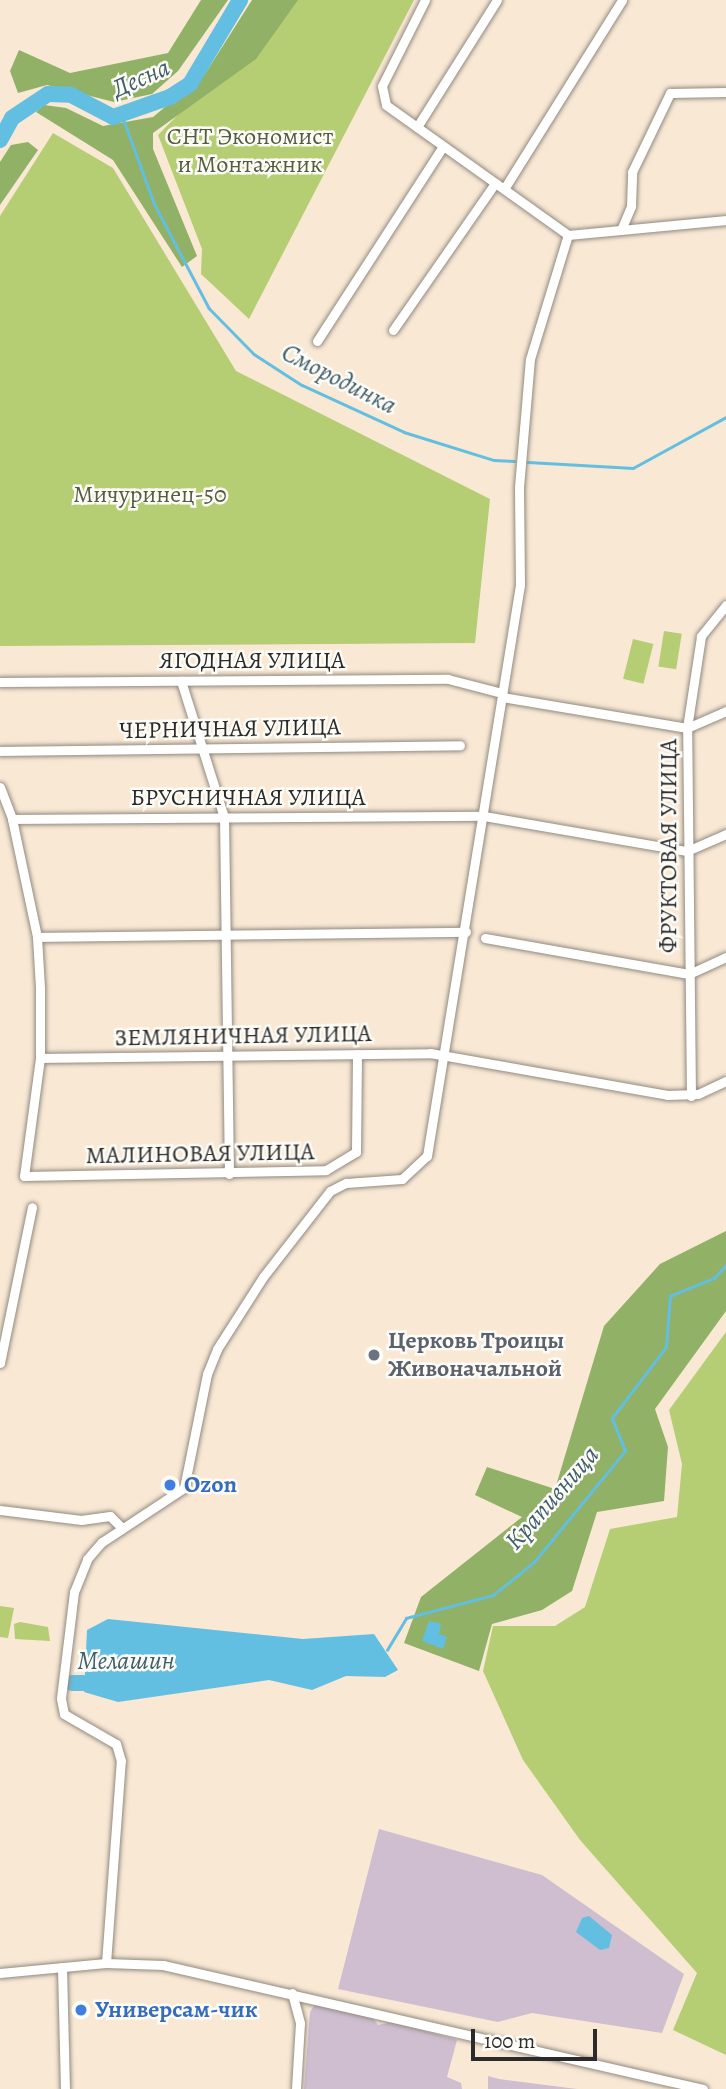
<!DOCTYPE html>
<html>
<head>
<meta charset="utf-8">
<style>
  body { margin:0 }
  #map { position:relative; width:726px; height:2089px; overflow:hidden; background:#f8e8d4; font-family:Alegreya,serif }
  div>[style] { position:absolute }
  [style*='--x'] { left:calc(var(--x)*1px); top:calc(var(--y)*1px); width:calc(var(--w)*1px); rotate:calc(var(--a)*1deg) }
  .industrial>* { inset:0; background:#cebed0 }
  .green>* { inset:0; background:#b5ce74; transform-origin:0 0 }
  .forest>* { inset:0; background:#90b166 }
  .water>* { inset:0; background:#63bfe1 }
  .stream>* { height:2.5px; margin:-1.25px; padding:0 1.25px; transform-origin:1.25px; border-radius:1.25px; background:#63bfe1 }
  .river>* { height:16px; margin:-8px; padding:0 8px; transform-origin:8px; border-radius:8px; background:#63bfe1 }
  .roads { filter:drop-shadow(0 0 2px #928a80) drop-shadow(0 0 2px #928a80) }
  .minor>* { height:9px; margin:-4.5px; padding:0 4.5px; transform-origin:4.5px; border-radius:4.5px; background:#fff }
  .dots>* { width:19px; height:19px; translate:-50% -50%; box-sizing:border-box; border:4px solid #fdfcf7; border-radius:50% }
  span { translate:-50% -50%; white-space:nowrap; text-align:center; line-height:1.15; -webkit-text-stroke:5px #fdfcf7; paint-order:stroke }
  .park-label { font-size:24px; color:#545c41 }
  .street-label { font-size:24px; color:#2b2b2b }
  .worship-label { font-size:24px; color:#5b616d; font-weight:700 }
  .left { translate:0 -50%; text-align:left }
  .shop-label { font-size:24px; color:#366cbe; font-weight:700 }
  .water-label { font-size:26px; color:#3f5f6b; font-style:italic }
  .scale { position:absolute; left:471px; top:2029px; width:126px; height:32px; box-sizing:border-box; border:4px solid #2b2b2b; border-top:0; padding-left:9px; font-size:21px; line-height:24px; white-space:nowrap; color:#2b2b2b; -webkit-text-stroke:5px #fdfcf7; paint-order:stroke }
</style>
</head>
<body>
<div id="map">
  <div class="industrial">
    <i style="clip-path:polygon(379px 1829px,542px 1875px,684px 1974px,662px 2033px,532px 2013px,498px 2022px,338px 1989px)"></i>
    <i style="clip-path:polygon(316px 2003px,372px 2017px,378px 2025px,392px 2022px,457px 2040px,447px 2077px,461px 2083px,462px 2089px,304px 2089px,310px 2012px)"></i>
    <i style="clip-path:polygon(488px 2076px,499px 2079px,577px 2089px,488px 2089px)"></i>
  </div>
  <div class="green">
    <i style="clip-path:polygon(275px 0,414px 0,249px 319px,201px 274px,202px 249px,158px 135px,242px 50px)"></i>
    <i style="clip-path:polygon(53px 133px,113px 168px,236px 371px,490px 499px,475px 643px,0 646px,0 216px)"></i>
    <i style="left:664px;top:631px;width:18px;height:36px;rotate:9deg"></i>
    <i style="left:633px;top:639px;width:21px;height:41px;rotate:14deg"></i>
    <i style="clip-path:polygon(726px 1332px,726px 2055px,673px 2030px,697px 1973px,580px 1840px,523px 1760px,483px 1671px,493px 1626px,555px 1626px,585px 1607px,610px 1529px,677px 1517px,682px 1464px,669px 1410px)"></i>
    <i style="clip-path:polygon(0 1606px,14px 1608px,8px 1638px,0 1637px)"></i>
    <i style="clip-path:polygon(20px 1622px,48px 1627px,50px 1641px,15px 1639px,14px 1624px)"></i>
  </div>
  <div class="forest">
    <i style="clip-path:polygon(201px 0,228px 0,178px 71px,152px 94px,114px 102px,47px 85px,18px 93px,10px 71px,19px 50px,70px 73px,168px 53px)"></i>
    <i style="clip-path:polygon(252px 0,298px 0,256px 59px,153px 133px,153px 149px,197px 256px,182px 267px,113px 160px,36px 112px,44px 105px,66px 108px,103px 126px,153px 117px,205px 74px)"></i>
    <i style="clip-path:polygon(28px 142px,38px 150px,0 205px,0 162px,11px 145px)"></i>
    <i style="clip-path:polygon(726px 1231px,726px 1311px,655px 1409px,668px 1447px,664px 1501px,597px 1512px,572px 1591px,542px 1610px,492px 1624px,479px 1671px,404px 1643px,421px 1597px,522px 1517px,475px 1495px,487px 1467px,555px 1489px,604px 1326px,660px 1264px)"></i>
  </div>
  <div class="water">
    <i style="clip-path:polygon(108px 1619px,303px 1639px,374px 1634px,398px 1670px,385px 1677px,346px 1676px,312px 1690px,269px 1680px,118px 1702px,84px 1692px,87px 1630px)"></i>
    <i style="clip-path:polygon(429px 1621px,441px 1624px,439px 1634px,447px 1637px,443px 1649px,422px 1641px)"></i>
    <i style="clip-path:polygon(589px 1916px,612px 1935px,609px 1948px,600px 1950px,576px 1932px,582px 1918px)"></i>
  </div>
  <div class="stream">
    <i style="--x:122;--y:115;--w:96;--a:69.9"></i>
    <i style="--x:155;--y:205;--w:116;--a:62.3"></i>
    <i style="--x:209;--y:308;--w:64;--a:45.6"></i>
    <i style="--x:254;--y:354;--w:57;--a:32.9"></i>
    <i style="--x:302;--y:385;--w:112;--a:24.7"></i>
    <i style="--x:404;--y:432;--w:94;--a:17.3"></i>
    <i style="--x:494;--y:460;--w:20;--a:3"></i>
    <i style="--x:528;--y:462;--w:105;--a:3.3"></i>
    <i style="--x:633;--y:468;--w:106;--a:-28.7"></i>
    <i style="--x:387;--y:1650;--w:37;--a:-59"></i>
    <i style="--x:406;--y:1618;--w:90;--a:-14.8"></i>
    <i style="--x:493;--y:1595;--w:53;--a:-38.8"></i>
    <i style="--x:534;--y:1562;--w:144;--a:-50.7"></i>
    <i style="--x:625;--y:1451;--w:35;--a:-112"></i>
    <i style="--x:612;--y:1418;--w:89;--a:-52.7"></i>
    <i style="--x:666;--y:1347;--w:51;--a:-85.5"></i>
    <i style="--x:670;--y:1296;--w:48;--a:-22.2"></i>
    <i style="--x:714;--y:1278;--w:18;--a:-47"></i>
  </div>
  <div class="river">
    <i style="--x:0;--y:140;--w:25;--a:-61"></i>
    <i style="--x:12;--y:118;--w:43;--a:-33.7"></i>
    <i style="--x:48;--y:94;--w:23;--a:2"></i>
    <i style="--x:71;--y:95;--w:47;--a:27.6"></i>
    <i style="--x:113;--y:117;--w:60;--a:-19.3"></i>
    <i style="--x:170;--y:97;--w:24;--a:-33"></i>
    <i style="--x:190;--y:84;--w:98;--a:-59.2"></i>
    <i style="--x:72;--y:1683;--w:11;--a:0"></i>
  </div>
  <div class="roads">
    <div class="minor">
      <i style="--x:425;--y:0;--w:96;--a:116.6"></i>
      <i style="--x:382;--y:86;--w:19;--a:78"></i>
      <i style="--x:386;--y:105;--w:224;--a:35.5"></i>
      <i style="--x:568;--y:235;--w:159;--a:-5.4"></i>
      <i style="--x:417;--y:127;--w:150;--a:-57.8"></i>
      <i style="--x:504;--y:189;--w:223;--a:-58"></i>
      <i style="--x:621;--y:230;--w:26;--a:-67"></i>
      <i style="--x:631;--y:206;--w:34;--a:-88"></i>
      <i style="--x:632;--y:172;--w:88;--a:-64.3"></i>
      <i style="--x:670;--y:93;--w:56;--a:-1"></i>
      <i style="--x:393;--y:330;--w:179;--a:-55.2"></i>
      <i style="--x:317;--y:341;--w:232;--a:-57.1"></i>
      <i style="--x:181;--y:681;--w:143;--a:72.5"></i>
      <i style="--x:224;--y:817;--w:357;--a:89.2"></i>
      <i style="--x:0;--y:682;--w:448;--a:-0.4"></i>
      <i style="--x:448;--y:679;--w:56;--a:14.5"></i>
      <i style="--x:502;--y:697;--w:188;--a:9.5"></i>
      <i style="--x:687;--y:728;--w:43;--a:-23.6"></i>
      <i style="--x:0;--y:751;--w:460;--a:-0.7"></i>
      <i style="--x:0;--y:787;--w:34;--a:69"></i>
      <i style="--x:12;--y:819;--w:121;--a:78"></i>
      <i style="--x:37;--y:937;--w:51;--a:86.6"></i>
      <i style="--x:40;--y:988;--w:70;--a:90"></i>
      <i style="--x:40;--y:1058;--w:119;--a:97.7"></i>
      <i style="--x:24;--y:1176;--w:302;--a:-1.1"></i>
      <i style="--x:326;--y:1170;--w:35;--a:-31"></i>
      <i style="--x:356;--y:1152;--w:98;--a:-89.4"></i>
      <i style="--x:12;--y:819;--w:472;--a:-0.4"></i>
      <i style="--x:484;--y:816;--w:206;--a:9.8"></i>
      <i style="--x:687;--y:851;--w:43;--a:-23.6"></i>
      <i style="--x:37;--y:937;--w:429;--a:-0.7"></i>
      <i style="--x:485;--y:938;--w:207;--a:10"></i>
      <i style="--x:689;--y:974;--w:41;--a:-24.7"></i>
      <i style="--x:40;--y:1058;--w:390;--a:-0.7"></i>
      <i style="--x:430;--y:1053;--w:241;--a:10"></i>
      <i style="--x:667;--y:1095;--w:31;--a:-2"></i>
      <i style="--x:698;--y:1094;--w:31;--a:-25"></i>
      <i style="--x:691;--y:1096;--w:368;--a:-90.6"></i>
      <i style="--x:687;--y:728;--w:93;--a:-81.3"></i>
      <i style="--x:701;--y:636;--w:40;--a:-51"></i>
      <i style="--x:0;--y:1363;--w:159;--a:-78.4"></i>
      <i style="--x:0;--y:1510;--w:82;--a:7"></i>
      <i style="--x:81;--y:1520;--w:29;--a:-8"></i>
      <i style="--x:110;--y:1516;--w:17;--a:45"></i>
      <i style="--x:106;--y:1963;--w:203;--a:-85.8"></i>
      <i style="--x:121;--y:1761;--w:18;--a:-106"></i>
      <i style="--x:116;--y:1744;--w:60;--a:-150"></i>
      <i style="--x:64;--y:1714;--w:16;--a:-101"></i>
      <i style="--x:61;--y:1698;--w:107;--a:-83"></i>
      <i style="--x:74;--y:1592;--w:35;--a:-68"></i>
      <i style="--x:87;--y:1559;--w:23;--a:-49"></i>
      <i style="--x:102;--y:1542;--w:98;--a:-33.4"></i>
      <i style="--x:184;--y:1488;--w:116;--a:-78.6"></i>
      <i style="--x:207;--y:1374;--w:27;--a:-68"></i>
      <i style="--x:217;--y:1349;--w:85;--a:-57.4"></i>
      <i style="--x:263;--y:1277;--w:109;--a:-52.1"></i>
      <i style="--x:330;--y:1191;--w:18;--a:-27"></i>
      <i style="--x:346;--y:1183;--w:56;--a:-4.1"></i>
      <i style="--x:402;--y:1179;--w:34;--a:-43"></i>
      <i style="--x:427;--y:1156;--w:579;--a:-80.75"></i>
      <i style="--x:520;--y:585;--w:98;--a:-90.6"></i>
      <i style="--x:519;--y:487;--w:128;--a:-85.1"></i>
      <i style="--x:530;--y:359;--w:130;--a:-73"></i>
      <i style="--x:62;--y:1967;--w:122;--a:88.6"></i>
      <i style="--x:0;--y:1973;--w:106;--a:-5.4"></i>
      <i style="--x:106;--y:1963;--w:57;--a:2"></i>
      <i style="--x:163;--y:1965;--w:554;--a:12.93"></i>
      <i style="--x:292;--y:1993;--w:31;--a:75"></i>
      <i style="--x:300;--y:2023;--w:66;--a:93.5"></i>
    </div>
  </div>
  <div class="dots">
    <i style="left:374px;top:1355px;background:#6b7280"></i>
    <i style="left:170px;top:1485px;background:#3f7fe0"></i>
    <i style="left:81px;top:2010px;background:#3f7fe0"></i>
  </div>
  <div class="park-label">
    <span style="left:250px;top:151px">СНТ Экономист<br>и Монтажник</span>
    <span style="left:150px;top:495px">Мичуринец-50</span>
  </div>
  <div class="street-label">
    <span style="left:252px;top:661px">ЯГОДНАЯ УЛИЦА</span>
    <span style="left:230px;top:729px;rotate:-1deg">ЧЕРНИЧНАЯ УЛИЦА</span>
    <span style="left:248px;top:798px">БРУСНИЧНАЯ УЛИЦА</span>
    <span style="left:669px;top:846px;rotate:-90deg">ФРУКТОВАЯ УЛИЦА</span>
    <span style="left:243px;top:1036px;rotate:-1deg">ЗЕМЛЯНИЧНАЯ УЛИЦА</span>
    <span style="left:200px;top:1154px;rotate:-1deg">МАЛИНОВАЯ УЛИЦА</span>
  </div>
  <div class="worship-label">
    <span class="left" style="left:388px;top:1355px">Церковь Троицы<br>Живоначальной</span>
  </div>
  <div class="shop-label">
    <span class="left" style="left:184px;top:1485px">Ozon</span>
    <span class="left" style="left:95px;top:2010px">Универсам-чик</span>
  </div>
  <div class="water-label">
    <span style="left:141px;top:78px;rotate:-24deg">Десна</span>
    <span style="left:339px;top:379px;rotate:27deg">Смородинка</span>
    <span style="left:552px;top:1498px;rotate:-49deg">Крапивница</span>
    <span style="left:126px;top:1661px">Мелашин</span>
  </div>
  <div class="scale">100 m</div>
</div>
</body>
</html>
